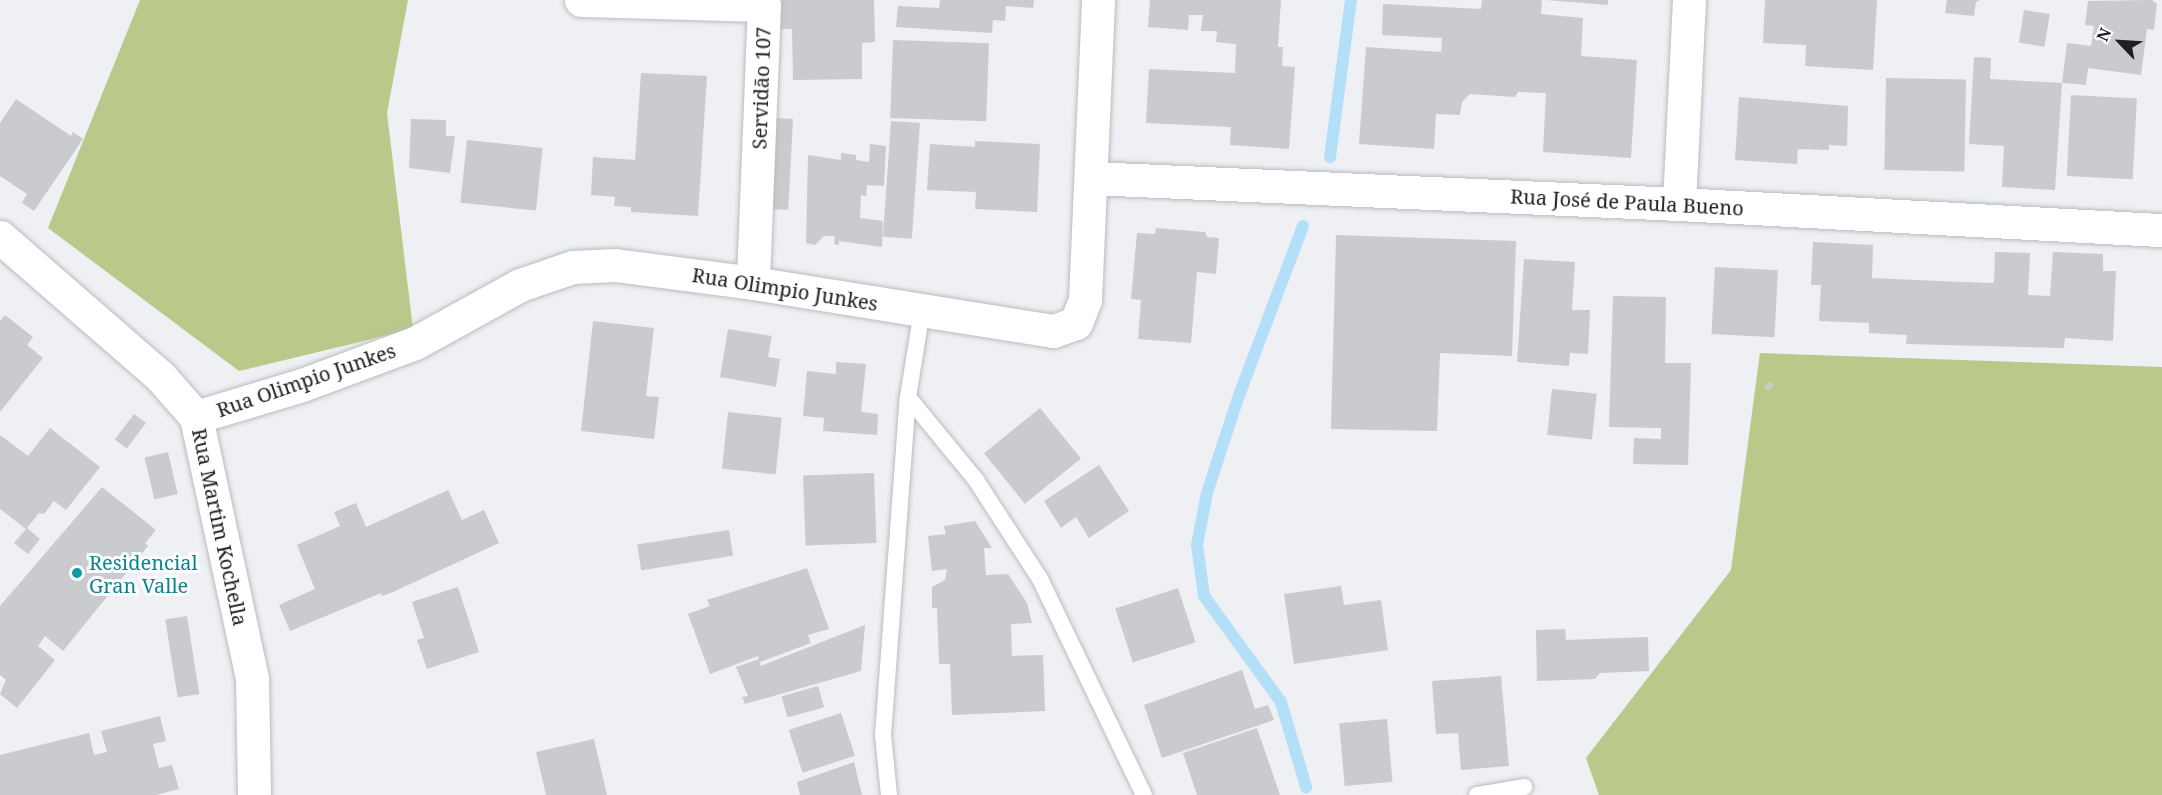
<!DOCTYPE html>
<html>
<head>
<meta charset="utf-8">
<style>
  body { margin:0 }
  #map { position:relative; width:2162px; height:795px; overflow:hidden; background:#eef0f4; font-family:"Noto Serif",serif }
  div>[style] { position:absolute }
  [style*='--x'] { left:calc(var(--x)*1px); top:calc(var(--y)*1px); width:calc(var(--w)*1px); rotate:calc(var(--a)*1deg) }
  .green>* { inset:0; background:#b8c98a }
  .stream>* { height:12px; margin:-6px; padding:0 6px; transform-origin:6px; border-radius:6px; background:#b4dff8 }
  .building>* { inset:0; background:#c9cbce; transform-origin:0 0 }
  .roads { filter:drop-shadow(0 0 2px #babcbf) drop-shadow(0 0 2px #babcbf) }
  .service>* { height:16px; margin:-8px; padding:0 8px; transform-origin:8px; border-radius:8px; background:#fff }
  .minor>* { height:33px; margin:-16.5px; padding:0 16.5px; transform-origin:16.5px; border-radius:16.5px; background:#fff }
  .dots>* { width:16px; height:16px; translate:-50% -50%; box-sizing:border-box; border:3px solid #fdfeff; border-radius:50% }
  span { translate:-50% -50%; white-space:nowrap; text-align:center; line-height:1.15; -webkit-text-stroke:6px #fdfeff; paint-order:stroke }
  .street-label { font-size:20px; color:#202022 }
  .culture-label { font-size:20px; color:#0d838f }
  .left { translate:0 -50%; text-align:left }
  .north { position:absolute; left:2090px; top:12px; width:60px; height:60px; -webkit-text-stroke:4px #fdfeff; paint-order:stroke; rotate:295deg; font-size:16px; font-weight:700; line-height:24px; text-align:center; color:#202022 }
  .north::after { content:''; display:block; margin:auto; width:21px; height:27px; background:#202022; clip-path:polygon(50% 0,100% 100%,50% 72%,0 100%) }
</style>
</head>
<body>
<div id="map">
  <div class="green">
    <i style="clip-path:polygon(140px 0,408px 0,387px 113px,413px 329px,239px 371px,48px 228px)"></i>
    <i style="clip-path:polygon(1760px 353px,2162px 367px,2162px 795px,1599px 795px,1586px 758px,1731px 570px)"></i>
  </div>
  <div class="stream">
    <i style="--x:1330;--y:157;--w:158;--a:-82.4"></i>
    <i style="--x:1303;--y:226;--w:184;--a:110.7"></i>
    <i style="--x:1238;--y:398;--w:100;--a:108.1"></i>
    <i style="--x:1207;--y:493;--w:53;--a:100.9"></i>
    <i style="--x:1197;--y:545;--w:51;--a:82.2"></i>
    <i style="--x:1204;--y:596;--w:131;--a:54"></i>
    <i style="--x:1281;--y:702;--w:89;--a:73.6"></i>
  </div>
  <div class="building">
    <i style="clip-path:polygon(780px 0,874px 0,875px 42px,862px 43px,862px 79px,793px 80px,792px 29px,780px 29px)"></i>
    <i style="clip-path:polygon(940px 0,1034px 0,1033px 8px,1006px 6px,1005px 21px,993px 20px,992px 33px,896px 27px,898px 6px,939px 8px)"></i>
    <i style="clip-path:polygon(1150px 0,1281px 0,1278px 47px,1283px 47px,1282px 66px,1295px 67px,1289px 149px,1230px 145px,1231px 127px,1146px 123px,1149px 69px,1235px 73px,1236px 44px,1216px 42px,1217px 31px,1201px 31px,1203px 15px,1189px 15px,1188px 30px,1148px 27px)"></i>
    <i style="clip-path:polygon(1482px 0,1542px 0,1541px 14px,1583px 18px,1581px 56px,1637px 60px,1631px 158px,1543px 152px,1546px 93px,1518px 92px,1515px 97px,1470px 94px,1462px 102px,1460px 115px,1436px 114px,1434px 149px,1359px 144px,1366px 47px,1441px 52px,1442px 38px,1382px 35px,1383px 4px,1481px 9px)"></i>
    <i style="clip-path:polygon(1546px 0,1608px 0,1608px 5px)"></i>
    <i style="clip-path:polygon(1765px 0,1877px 0,1873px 70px,1805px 66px,1806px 45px,1763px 43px)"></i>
    <i style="clip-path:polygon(1947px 0,1980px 0,1976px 2px,1974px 16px,1945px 13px)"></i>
    <i style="clip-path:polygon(2152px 0,2157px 4px,2154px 30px,2147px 29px,2141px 75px,2088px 68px,2086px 85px,2062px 83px,2067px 43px,2091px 46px,2094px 26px,2085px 25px,2088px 1px)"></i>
    <i style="left:2024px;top:10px;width:26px;height:33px;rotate:9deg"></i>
    <i style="left:893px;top:40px;width:96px;height:78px;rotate:2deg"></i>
    <i style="clip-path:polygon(1974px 57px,1991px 58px,1990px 79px,2062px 83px,2055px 190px,2002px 187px,2004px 146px,1969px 144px)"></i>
    <i style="clip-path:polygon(641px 73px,707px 76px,698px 216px,631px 212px,631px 207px,614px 206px,615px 197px,591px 195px,593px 157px,635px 160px)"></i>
    <i style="left:1886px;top:78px;width:80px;height:92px;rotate:1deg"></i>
    <i style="left:2071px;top:95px;width:66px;height:81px;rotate:3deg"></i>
    <i style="clip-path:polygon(1739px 97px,1848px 106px,1847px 146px,1829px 145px,1829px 150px,1798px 149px,1797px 164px,1735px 160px)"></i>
    <i style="clip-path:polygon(16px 99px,71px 136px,73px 132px,83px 139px,34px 211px,22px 203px,27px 194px,0 176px,0 123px)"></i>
    <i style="left:775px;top:118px;width:18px;height:91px;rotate:3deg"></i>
    <i style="clip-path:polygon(411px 119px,446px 120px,446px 136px,455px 136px,450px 173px,409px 168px)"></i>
    <i style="left:891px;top:121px;width:29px;height:116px;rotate:4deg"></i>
    <i style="left:467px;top:140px;width:76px;height:63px;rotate:6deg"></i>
    <i style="clip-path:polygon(975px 141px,1040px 144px,1037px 212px,975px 209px,976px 192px,927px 190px,930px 144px,975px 147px)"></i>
    <i style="clip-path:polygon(870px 144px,886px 146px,884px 186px,867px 185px,866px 196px,861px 195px,860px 218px,883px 221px,882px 247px,839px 241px,839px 245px,834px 244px,835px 236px,824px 236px,815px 245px,806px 243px,808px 155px,841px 160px,841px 153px,856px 155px,856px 160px,869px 162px)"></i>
    <i style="clip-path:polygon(1156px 228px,1205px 232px,1207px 237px,1219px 238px,1216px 274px,1197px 272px,1191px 343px,1138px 339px,1141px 300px,1131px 299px,1137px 233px,1155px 234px)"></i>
    <i style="clip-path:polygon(1336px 235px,1516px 241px,1512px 356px,1440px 353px,1437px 431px,1331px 429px)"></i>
    <i style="clip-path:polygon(1813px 242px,1873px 245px,1872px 278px,1961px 282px,1994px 283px,1995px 252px,2030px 253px,2028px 295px,2050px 296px,2053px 252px,2103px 254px,2103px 271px,2116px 271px,2113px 341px,2065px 338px,2064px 348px,1906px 344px,1907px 335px,1869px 333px,1869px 323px,1819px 321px,1821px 285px,1811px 285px)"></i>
    <i style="clip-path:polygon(1524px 259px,1575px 262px,1572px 310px,1590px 310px,1588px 354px,1570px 353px,1569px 366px,1517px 362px)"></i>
    <i style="left:1715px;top:267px;width:63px;height:67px;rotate:3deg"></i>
    <i style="clip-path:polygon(1613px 296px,1666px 297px,1665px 363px,1691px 363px,1688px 465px,1633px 464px,1634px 438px,1661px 439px,1661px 428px,1609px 427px)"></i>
    <i style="clip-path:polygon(5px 315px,33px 337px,27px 345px,43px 358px,0 412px,0 321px)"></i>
    <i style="clip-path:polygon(593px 321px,654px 328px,646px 396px,659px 397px,654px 439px,581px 431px)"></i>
    <i style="clip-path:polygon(728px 329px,772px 336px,768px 357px,780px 359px,776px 387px,720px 377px)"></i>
    <i style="clip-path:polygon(836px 362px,866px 364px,861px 412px,878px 414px,877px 435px,823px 431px,824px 418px,803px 416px,807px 371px,836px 374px)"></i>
    <i style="left:1769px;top:381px;width:6px;height:8px;rotate:39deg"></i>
    <i style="left:1552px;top:389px;width:45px;height:46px;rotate:6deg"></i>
    <i style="left:1040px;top:408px;width:65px;height:72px;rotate:51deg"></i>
    <i style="left:728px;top:412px;width:54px;height:57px;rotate:6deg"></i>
    <i style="left:134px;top:414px;width:15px;height:32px;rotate:37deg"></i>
    <i style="clip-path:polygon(50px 428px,100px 467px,66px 510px,54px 501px,44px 514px,39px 513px,27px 528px,40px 539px,28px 554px,14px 543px,26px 529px,0 509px,0 435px,28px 456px)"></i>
    <i style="left:168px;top:452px;width:43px;height:24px;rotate:77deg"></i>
    <i style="clip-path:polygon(1099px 465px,1129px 511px,1089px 538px,1076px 517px,1061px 528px,1044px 501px)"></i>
    <i style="left:874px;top:473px;width:70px;height:71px;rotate:88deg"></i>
    <i style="clip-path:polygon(102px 487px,156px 530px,145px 543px,148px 546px,63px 651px,45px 636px,38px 646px,55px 660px,17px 708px,0 694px,6px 680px,0 675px,0 606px)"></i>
    <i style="clip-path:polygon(448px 490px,462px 520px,484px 510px,499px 543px,393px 592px,382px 596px,381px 593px,290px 631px,279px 605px,315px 589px,297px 545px,340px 526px,334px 512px,356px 503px,366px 527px)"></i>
    <i style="clip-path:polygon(975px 521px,992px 548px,984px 548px,986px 575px,1008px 574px,1027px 603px,1032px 623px,1011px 624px,1012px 656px,1043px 655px,1045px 711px,952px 715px,950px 664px,939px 664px,937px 608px,932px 608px,932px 587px,945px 580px,947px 569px,932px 571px,928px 536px,946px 534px,944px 526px)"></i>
    <i style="left:729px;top:530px;width:26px;height:93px;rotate:81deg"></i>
    <i style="clip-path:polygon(807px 568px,829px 629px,808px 635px,811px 643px,760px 662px,761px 666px,865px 625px,861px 671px,745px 704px,742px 697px,748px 696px,736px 667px,759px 659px,758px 656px,710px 674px,688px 614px,710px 606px,707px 600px)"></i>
    <i style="clip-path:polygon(1341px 586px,1344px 605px,1381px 600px,1388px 650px,1294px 664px,1284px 594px)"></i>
    <i style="clip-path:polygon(458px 587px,479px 652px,427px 669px,417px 640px,424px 638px,412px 602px)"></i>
    <i style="left:1178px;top:588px;width:57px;height:66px;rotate:72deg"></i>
    <i style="left:187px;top:616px;width:79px;height:22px;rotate:81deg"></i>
    <i style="clip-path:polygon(1565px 629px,1566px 640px,1648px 637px,1649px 671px,1600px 673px,1595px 679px,1537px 681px,1536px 630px)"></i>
    <i style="clip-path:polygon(1242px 670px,1255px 709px,1268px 705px,1274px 720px,1162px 758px,1144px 705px)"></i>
    <i style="clip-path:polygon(1501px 676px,1509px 766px,1461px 770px,1458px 733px,1436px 734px,1432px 681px)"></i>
    <i style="left:818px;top:686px;width:22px;height:38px;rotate:74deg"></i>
    <i style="left:841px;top:713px;width:45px;height:55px;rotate:72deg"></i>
    <i style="clip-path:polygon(160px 716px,166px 741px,153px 744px,159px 768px,172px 765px,179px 789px,156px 795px,0 795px,0 755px,89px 733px,94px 755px,107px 752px,101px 731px)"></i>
    <i style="left:1387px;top:719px;width:63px;height:48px;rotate:85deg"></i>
    <i style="clip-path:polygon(1257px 728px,1280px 795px,1197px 795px,1183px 753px)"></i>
    <i style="clip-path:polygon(594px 739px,607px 795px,546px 795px,536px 752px)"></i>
    <i style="clip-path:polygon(854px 762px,862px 795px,800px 795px,797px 782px)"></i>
  </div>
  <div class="roads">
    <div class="service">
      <i style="--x:908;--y:397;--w:107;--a:50.7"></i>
      <i style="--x:976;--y:480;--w:118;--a:57.1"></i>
      <i style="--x:1040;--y:579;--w:240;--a:64.3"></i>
      <i style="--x:889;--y:795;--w:60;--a:-95.7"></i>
      <i style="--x:883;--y:735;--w:339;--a:-85.8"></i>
      <i style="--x:908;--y:397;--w:87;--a:-80.8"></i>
      <i style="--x:1477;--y:795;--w:48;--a:-9.7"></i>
    </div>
    <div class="minor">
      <i style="--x:581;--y:0;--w:183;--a:1.6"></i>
      <i style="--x:764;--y:5;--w:278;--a:92.3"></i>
      <i style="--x:1091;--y:178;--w:589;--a:2.53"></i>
      <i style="--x:1679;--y:204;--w:484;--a:3.1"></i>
      <i style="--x:1679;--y:204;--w:204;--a:-87.2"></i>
      <i style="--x:0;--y:237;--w:212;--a:41"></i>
      <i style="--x:160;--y:376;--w:55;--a:48.7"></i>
      <i style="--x:196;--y:417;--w:268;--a:77.9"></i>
      <i style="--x:252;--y:679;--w:116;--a:89"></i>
      <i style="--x:196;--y:417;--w:111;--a:-16.8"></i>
      <i style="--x:302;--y:385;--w:121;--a:-20.4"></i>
      <i style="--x:415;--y:343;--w:120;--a:-28.9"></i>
      <i style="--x:520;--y:285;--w:56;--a:-18.8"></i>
      <i style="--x:573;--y:267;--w:42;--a:-2.7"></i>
      <i style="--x:615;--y:265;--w:139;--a:7.4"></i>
      <i style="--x:753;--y:283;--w:304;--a:9.1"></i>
      <i style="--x:1053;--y:331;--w:24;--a:-19"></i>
      <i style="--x:1076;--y:323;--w:25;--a:-69"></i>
      <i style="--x:1085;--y:300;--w:300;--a:-87.5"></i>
    </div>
  </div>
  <div class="dots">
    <i style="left:77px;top:573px;background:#0f9aa8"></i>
  </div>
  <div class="street-label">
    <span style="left:761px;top:88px;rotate:-88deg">Servidão 107</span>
    <span style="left:1627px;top:202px;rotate:3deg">Rua José de Paula Bueno</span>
    <span style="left:785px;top:289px;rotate:9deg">Rua Olimpio Junkes</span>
    <span style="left:306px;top:380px;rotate:-19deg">Rua Olimpio Junkes</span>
    <span style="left:220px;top:527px;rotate:78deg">Rua Martim Kochella</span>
  </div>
  <div class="culture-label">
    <span class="left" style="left:89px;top:574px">Residencial<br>Gran Valle</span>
  </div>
  <div class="north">N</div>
</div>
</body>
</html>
